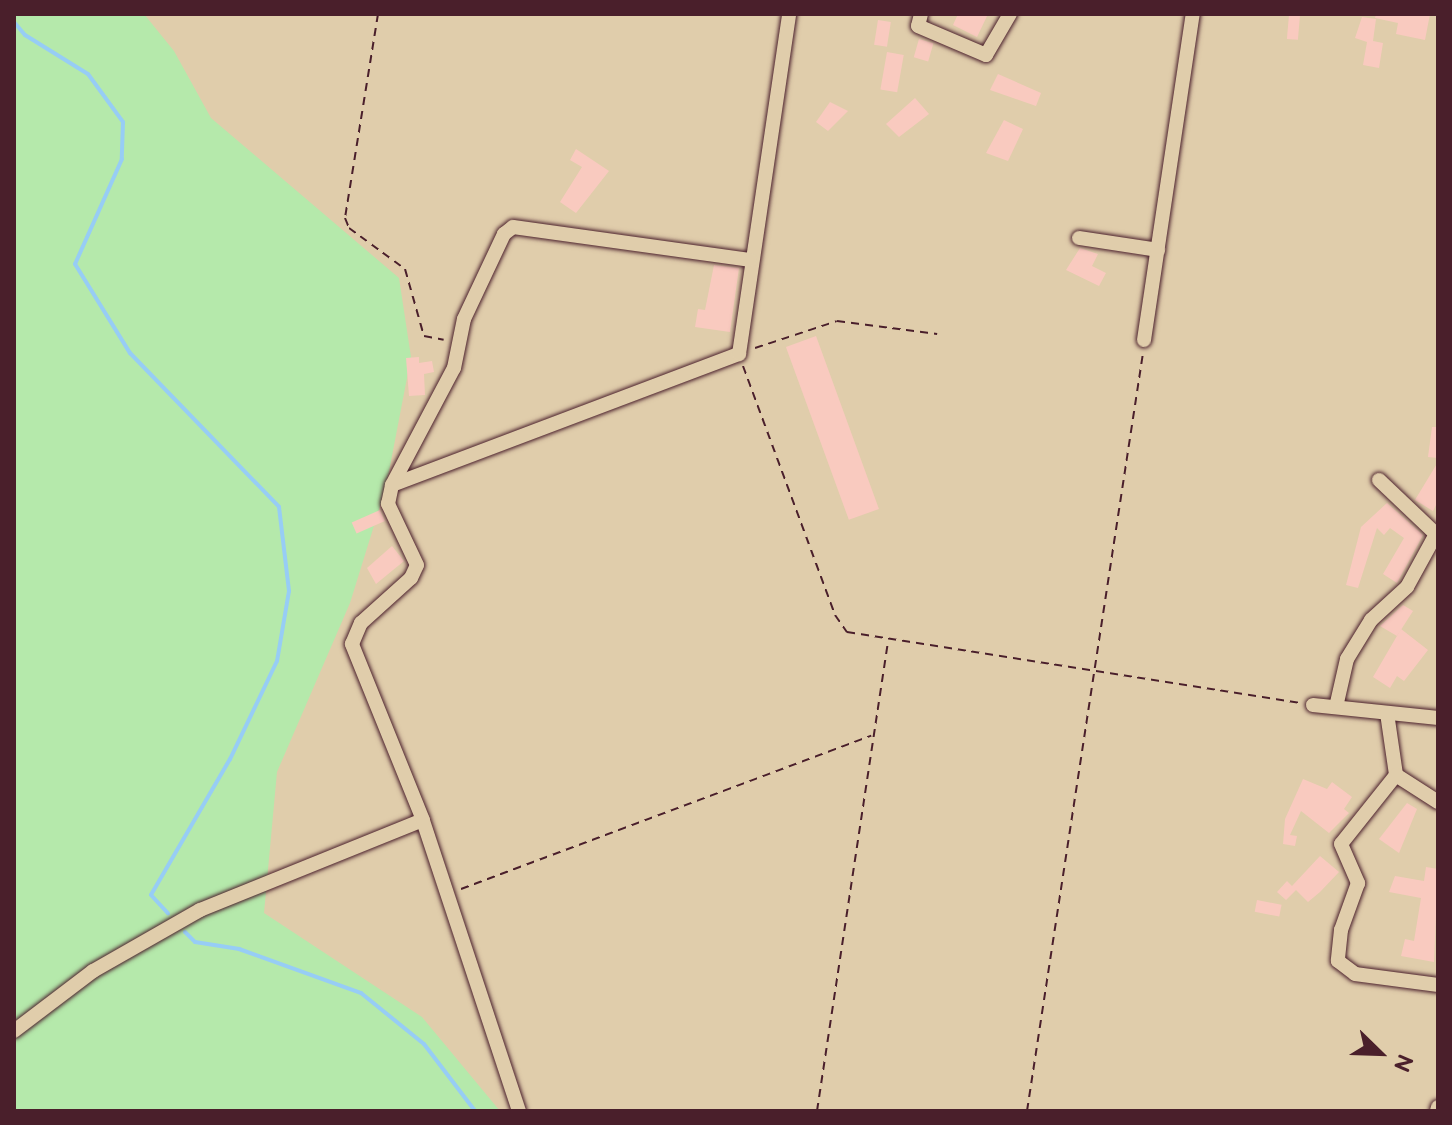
<!DOCTYPE html>
<html>
<head>
<meta charset="utf-8">
<style>
  body { margin:0 }
  #map { position:relative; width:1452px; height:1125px; overflow:hidden; background:#e0cdab; font-family:"Balsamiq Sans",sans-serif }
  div>[style] { position:absolute }
  [style*='--x'] { left:calc(var(--x)*1px); top:calc(var(--y)*1px); width:calc(var(--w)*1px); rotate:calc(var(--a)*1deg) }
  .green>* { inset:0; background:#b5e9ab }
  .stream>* { height:4px; margin:-2px; padding:0 2px; transform-origin:2px; border-radius:2px; background:#97cdf5 }
  .building>* { inset:0; background:#f9cabf; transform-origin:0 0 }
  .path>* { height:2px; margin-top:-1px; transform-origin:0; background:repeating-linear-gradient(90deg,#4a1f2b 0 8px,transparent 0 14px) }
  .roads { filter:drop-shadow(0 0 2px #4a1f2b) drop-shadow(0 0 2px #4a1f2b) }
  .minor>* { height:14px; margin:-7px; padding:0 7px; transform-origin:7px; border-radius:7px; background:#e0cdab }
  span { translate:-50% -50%; white-space:nowrap; text-align:center; line-height:1.15; -webkit-text-stroke:6px #e0cdab; paint-order:stroke }
  .frame { position:absolute; inset:0; border:16px solid #4a1f2b; pointer-events:none }
  .north { position:absolute; left:1340px; top:1013px; width:80px; height:80px; -webkit-text-stroke:6px #e0cdab; paint-order:stroke; rotate:113deg; font-size:22px; font-weight:700; line-height:32px; text-align:center; color:#4a1f2b }
  .north::after { content:''; display:block; margin:auto; width:28px; height:36px; background:#4a1f2b; clip-path:polygon(50% 0,100% 100%,50% 72%,0 100%) }
</style>
</head>
<body>
<div id="map">
  <div class="green">
    <i style="clip-path:polygon(14px 14px,144px 14px,174px 51px,211px 118px,399px 278px,411px 357px,386px 487px,350px 603px,277px 772px,264px 913px,422px 1017px,500px 1111px,14px 1111px)"></i>
  </div>
  <div class="stream">
    <i style="--x:14;--y:22;--w:17;--a:50"></i>
    <i style="--x:25;--y:35;--w:74;--a:31.8"></i>
    <i style="--x:88;--y:74;--w:59;--a:53.9"></i>
    <i style="--x:123;--y:122;--w:37;--a:92"></i>
    <i style="--x:122;--y:159;--w:115;--a:114.1"></i>
    <i style="--x:75;--y:264;--w:105;--a:58.3"></i>
    <i style="--x:130;--y:353;--w:214;--a:45.9"></i>
    <i style="--x:279;--y:507;--w:85;--a:83.2"></i>
    <i style="--x:289;--y:591;--w:71;--a:99.7"></i>
    <i style="--x:277;--y:661;--w:109;--a:115.6"></i>
    <i style="--x:230;--y:759;--w:157;--a:120.2"></i>
    <i style="--x:151;--y:895;--w:25;--a:47"></i>
    <i style="--x:185;--y:932;--w:14;--a:45"></i>
    <i style="--x:195;--y:942;--w:45;--a:9"></i>
    <i style="--x:239;--y:949;--w:130;--a:19.8"></i>
    <i style="--x:361;--y:993;--w:81;--a:39"></i>
    <i style="--x:424;--y:1044;--w:84;--a:52.7"></i>
  </div>
  <div class="building">
    <i style="clip-path:polygon(958px 14px,988px 14px,977px 37px,953px 25px)"></i>
    <i style="clip-path:polygon(1376px 14px,1430px 14px,1425px 40px,1396px 34px,1398px 23px,1375px 18px)"></i>
    <i style="left:1289px;top:15px;width:11px;height:24px;rotate:5deg"></i>
    <i style="clip-path:polygon(1362px 17px,1376px 19px,1373px 41px,1383px 43px,1379px 68px,1363px 65px,1367px 42px,1355px 38px)"></i>
    <i style="left:878px;top:20px;width:13px;height:25px;rotate:9deg"></i>
    <i style="left:919px;top:39px;width:15px;height:19px;rotate:16deg"></i>
    <i style="left:887px;top:52px;width:17px;height:38px;rotate:10deg"></i>
    <i style="clip-path:polygon(998px 74px,1041px 93px,1036px 106px,990px 90px)"></i>
    <i style="clip-path:polygon(915px 98px,929px 114px,899px 137px,886px 124px)"></i>
    <i style="clip-path:polygon(830px 102px,848px 111px,828px 131px,816px 122px)"></i>
    <i style="clip-path:polygon(1004px 120px,1023px 129px,1008px 161px,986px 153px)"></i>
    <i style="clip-path:polygon(576px 149px,609px 171px,576px 213px,560px 202px,582px 167px,570px 160px)"></i>
    <i style="clip-path:polygon(1080px 248px,1098px 254px,1092px 266px,1106px 273px,1099px 286px,1066px 270px)"></i>
    <i style="clip-path:polygon(714px 265px,739px 268px,730px 332px,695px 327px,698px 309px,705px 310px)"></i>
    <i style="left:816px;top:336px;width:184px;height:32px;rotate:70deg"></i>
    <i style="clip-path:polygon(419px 357px,419px 363px,432px 361px,434px 372px,424px 374px,425px 395px,409px 396px,406px 358px)"></i>
    <i style="clip-path:polygon(1432px 427px,1438px 427px,1438px 458px,1428px 457px)"></i>
    <i style="clip-path:polygon(1438px 462px,1438px 501px,1433px 511px,1415px 500px)"></i>
    <i style="clip-path:polygon(1387px 503px,1423px 535px,1397px 583px,1383px 574px,1404px 538px,1390px 528px,1384px 535px,1377px 528px,1358px 588px,1346px 585px,1361px 527px)"></i>
    <i style="left:380px;top:510px;width:12px;height:31px;rotate:66deg"></i>
    <i style="clip-path:polygon(392px 546px,404px 561px,376px 584px,367px 568px)"></i>
    <i style="clip-path:polygon(1403px 605px,1413px 611px,1397px 636px,1380px 626px)"></i>
    <i style="clip-path:polygon(1401px 629px,1428px 650px,1404px 681px,1397px 676px,1390px 688px,1373px 677px)"></i>
    <i style="clip-path:polygon(1303px 779px,1327px 789px,1332px 782px,1352px 797px,1344px 809px,1349px 813px,1329px 833px,1301px 811px,1290px 835px,1297px 836px,1295px 846px,1283px 844px,1285px 819px)"></i>
    <i style="clip-path:polygon(1407px 803px,1417px 809px,1399px 853px,1379px 839px)"></i>
    <i style="clip-path:polygon(1320px 856px,1339px 872px,1320px 892px,1308px 902px,1296px 890px,1286px 900px,1277px 892px,1287px 881px,1292px 886px)"></i>
    <i style="clip-path:polygon(1426px 867px,1438px 869px,1434px 962px,1401px 956px,1405px 939px,1414px 941px,1421px 898px,1389px 892px,1395px 876px,1424px 881px)"></i>
    <i style="left:1257px;top:900px;width:25px;height:12px;rotate:11deg"></i>
  </div>
  <div class="path">
    <i style="--x:378;--y:14;--w:207;--a:99.2"></i>
    <i style="--x:345;--y:218;--w:11;--a:68"></i>
    <i style="--x:349;--y:228;--w:69;--a:36.2"></i>
    <i style="--x:405;--y:269;--w:70;--a:74.2"></i>
    <i style="--x:424;--y:336;--w:20;--a:11"></i>
    <i style="--x:755;--y:348;--w:86;--a:-18.2"></i>
    <i style="--x:837;--y:321;--w:101;--a:7.4"></i>
    <i style="--x:743;--y:366;--w:265;--a:69.7"></i>
    <i style="--x:835;--y:615;--w:21;--a:55"></i>
    <i style="--x:847;--y:632;--w:459;--a:8.9"></i>
    <i style="--x:461;--y:889;--w:438;--a:-20.5"></i>
    <i style="--x:817;--y:1111;--w:473;--a:-81.4"></i>
    <i style="--x:1027;--y:1111;--w:767;--a:-81.3"></i>
  </div>
  <div class="roads">
    <div class="minor">
      <i style="--x:921;--y:14;--w:12;--a:104"></i>
      <i style="--x:918;--y:26;--w:74;--a:23.1"></i>
      <i style="--x:986;--y:55;--w:48;--a:-59.7"></i>
      <i style="--x:1079;--y:238;--w:80;--a:8.6"></i>
      <i style="--x:1144;--y:340;--w:330;--a:-81.5"></i>
      <i style="--x:1379;--y:480;--w:81;--a:43.5"></i>
      <i style="--x:392;--y:485;--w:371;--a:-20.7"></i>
      <i style="--x:739;--y:354;--w:344;--a:-81.6"></i>
      <i style="--x:1313;--y:705;--w:126;--a:5.9"></i>
      <i style="--x:1336;--y:707;--w:49;--a:-77.1"></i>
      <i style="--x:1347;--y:659;--w:46;--a:-58.4"></i>
      <i style="--x:1371;--y:620;--w:49;--a:-42.5"></i>
      <i style="--x:1407;--y:587;--w:60;--a:-61.3"></i>
      <i style="--x:1387;--y:713;--w:63;--a:81.7"></i>
      <i style="--x:1438;--y:802;--w:50;--a:-147.3"></i>
      <i style="--x:1396;--y:775;--w:88;--a:128.6"></i>
      <i style="--x:1341;--y:844;--w:43;--a:66.4"></i>
      <i style="--x:1358;--y:883;--w:50;--a:109.9"></i>
      <i style="--x:1341;--y:930;--w:31;--a:96"></i>
      <i style="--x:1338;--y:961;--w:21;--a:37"></i>
      <i style="--x:1355;--y:974;--w:84;--a:7.5"></i>
      <i style="--x:14;--y:1031;--w:99;--a:-37.2"></i>
      <i style="--x:93;--y:971;--w:123;--a:-29.7"></i>
      <i style="--x:200;--y:910;--w:240;--a:-22"></i>
      <i style="--x:519;--y:1111;--w:306;--a:-108.3"></i>
      <i style="--x:423;--y:820;--w:190;--a:-112"></i>
      <i style="--x:352;--y:644;--w:23;--a:-67"></i>
      <i style="--x:361;--y:623;--w:67;--a:-42"></i>
      <i style="--x:411;--y:578;--w:14;--a:-65"></i>
      <i style="--x:417;--y:565;--w:68;--a:-115.4"></i>
      <i style="--x:388;--y:504;--w:19;--a:-78"></i>
      <i style="--x:392;--y:485;--w:132;--a:-62.1"></i>
      <i style="--x:454;--y:368;--w:50;--a:-78.5"></i>
      <i style="--x:464;--y:319;--w:94;--a:-64.8"></i>
      <i style="--x:504;--y:234;--w:11;--a:-38"></i>
      <i style="--x:513;--y:227;--w:239;--a:7.9"></i>
      <i style="--x:1437;--y:1111;--w:4;--a:-76"></i>
    </div>
  </div>
  <div class="frame"></div>
  <div class="north">N</div>
</div>
</body>
</html>
